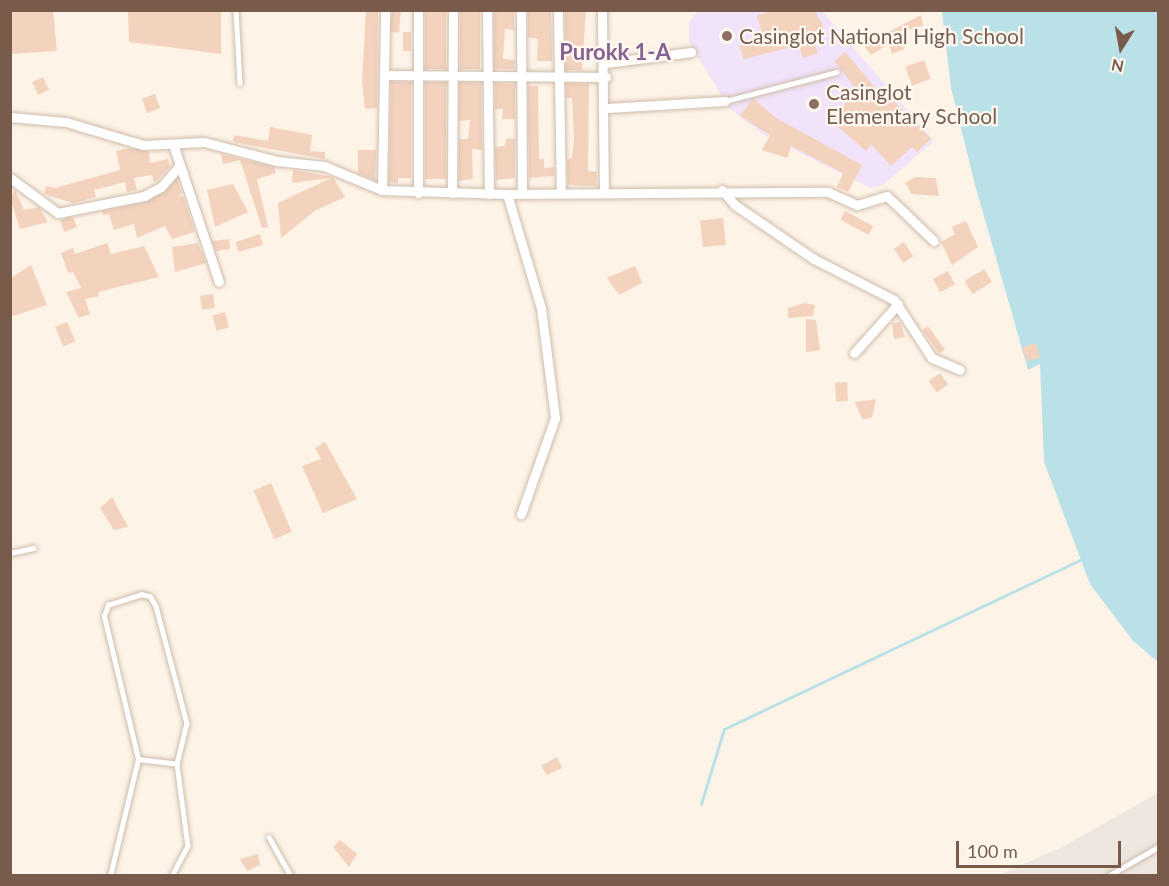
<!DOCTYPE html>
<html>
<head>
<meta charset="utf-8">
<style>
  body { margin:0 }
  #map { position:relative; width:1169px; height:886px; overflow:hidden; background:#fdf4e7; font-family:Lato,sans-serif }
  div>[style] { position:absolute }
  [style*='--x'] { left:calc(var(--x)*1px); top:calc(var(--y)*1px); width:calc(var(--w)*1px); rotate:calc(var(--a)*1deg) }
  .industrial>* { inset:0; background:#ede7e0 }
  .education>* { inset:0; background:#f1e3f9 }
  .water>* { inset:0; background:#bae1e7 }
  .stream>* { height:3px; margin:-1.5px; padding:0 1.5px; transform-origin:1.5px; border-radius:1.5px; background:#bae1e7 }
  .building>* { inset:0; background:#f3d3be; transform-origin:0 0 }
  .roads { filter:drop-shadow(0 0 2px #cfbcac) drop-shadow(0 0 2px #cfbcac) }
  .lane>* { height:4.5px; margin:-2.25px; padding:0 2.25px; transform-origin:2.25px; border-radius:2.25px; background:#fff }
  .street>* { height:9px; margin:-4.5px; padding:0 4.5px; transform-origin:4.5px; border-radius:4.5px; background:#fff }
  .dots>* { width:16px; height:16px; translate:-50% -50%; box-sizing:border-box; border:3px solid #fff8ee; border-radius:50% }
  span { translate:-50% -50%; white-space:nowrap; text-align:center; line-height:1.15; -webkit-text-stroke:4.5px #fff8ee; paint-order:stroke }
  .education-label { font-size:21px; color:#785e54 }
  .left { translate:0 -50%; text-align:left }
  .neighbourhood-label { font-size:22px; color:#836294; font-weight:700 }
  .frame { position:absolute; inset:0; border:12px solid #785b4a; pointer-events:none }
  .north { position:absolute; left:1091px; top:18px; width:60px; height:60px; -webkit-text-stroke:4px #fff8ee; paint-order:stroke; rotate:191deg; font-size:16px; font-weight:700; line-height:24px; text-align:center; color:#785b4a }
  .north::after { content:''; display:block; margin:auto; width:21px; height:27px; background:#785b4a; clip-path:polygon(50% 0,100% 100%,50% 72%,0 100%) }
  .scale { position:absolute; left:956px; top:841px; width:165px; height:27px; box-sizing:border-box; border:3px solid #785b4a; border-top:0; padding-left:8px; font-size:18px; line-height:21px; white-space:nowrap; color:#785b4a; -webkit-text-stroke:4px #fff8ee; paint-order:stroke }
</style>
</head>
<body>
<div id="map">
  <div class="industrial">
    <i style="clip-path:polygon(1158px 793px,1158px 875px,997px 876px,1064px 846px)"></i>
  </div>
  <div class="education">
    <i style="clip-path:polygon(697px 11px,822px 11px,934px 141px,883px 185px,870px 188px,764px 135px,729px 108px,689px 42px,689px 22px)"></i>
  </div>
  <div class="water">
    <i style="clip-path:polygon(942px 11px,1158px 11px,1158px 662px,1133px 641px,1090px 584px,1044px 462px,1040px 364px,1028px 370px,975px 185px,951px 88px)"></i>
  </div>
  <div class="stream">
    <i style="--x:701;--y:804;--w:78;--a:-73"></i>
    <i style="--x:724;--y:729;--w:394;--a:-25.4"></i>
  </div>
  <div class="building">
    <i style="clip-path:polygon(10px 10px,53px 10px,57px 51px,10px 54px)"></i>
    <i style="clip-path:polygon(128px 10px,221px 10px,221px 54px,129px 42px)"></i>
    <i style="clip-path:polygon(366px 10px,378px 11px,377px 108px,365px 109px,362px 82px)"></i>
    <i style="left:425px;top:10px;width:21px;height:59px"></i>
    <i style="left:460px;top:10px;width:20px;height:59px"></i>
    <i style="clip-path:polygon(494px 10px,514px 10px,514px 30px,505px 29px,503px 59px,515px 60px,514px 69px,494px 69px)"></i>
    <i style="clip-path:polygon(528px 10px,551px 10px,552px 61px,537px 61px,538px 39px,528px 37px)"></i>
    <i style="clip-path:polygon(565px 10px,586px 10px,582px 70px,566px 70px)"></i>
    <i style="clip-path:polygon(774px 10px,814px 10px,824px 27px,812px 36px,818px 53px,803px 58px,799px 45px,744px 59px,739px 46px,763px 37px,757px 16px)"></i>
    <i style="left:392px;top:11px;width:9px;height:21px;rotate:6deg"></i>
    <i style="clip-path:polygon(921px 15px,923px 26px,898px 32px,904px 49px,892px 54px,889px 44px,871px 55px,864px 45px)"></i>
    <i style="left:403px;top:32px;width:8px;height:19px"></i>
    <i style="clip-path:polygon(845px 52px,889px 104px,893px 100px,931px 139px,917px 152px,912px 147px,891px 166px,871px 144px,866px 151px,831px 121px,857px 90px,834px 61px)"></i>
    <i style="left:924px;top:60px;width:20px;height:20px;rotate:70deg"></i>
    <i style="left:43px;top:77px;width:14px;height:12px;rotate:65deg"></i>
    <i style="clip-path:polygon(391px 82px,411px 82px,411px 178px,398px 178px,398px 183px,389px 182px)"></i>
    <i style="left:425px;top:82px;width:21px;height:97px"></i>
    <i style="clip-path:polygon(459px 82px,481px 83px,482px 150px,472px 149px,473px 179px,459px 181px,459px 139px,468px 139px,470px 120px,459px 121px)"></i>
    <i style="clip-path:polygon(495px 83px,515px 84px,515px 119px,502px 119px,503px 109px,495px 109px)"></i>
    <i style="clip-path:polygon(566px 83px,589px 84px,588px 171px,597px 172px,596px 186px,568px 185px,567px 159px,572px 158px,574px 139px,572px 98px,566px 98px)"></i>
    <i style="clip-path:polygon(528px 86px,538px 86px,539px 159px,544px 159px,544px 168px,554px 167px,554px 176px,529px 178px)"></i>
    <i style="left:155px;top:94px;width:15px;height:14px;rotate:70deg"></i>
    <i style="clip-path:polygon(753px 98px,776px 118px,862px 165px,848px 192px,837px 187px,843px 173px,791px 146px,787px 158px,762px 150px,770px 135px,740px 116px)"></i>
    <i style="clip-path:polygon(270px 127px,312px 135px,310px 151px,325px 152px,325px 159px,233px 142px,234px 135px,268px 141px)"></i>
    <i style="clip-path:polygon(506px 138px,515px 139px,515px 178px,496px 180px,495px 147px,505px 146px)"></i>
    <i style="clip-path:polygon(130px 148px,149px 151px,150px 163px,168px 159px,170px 167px,154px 183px,152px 175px,134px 178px,137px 190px,127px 192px,125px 182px,94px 190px,96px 197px,73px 203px,44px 194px,46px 186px,55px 188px,120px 170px,116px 151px)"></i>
    <i style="clip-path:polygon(358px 150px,376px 150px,375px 180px,358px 173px)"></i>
    <i style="clip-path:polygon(221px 154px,274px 167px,276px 173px,257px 179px,268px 227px,262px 228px,240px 160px,223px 164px)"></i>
    <i style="clip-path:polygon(293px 170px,333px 177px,345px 197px,316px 210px,281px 238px,278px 203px,331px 178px,292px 183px)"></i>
    <i style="clip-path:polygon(915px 177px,936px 178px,939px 196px,912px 194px,905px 183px)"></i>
    <i style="clip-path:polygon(177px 178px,182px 194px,178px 196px,183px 196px,195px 232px,172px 239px,165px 226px,137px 238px,134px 224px,114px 230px,109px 214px,103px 215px,102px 211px,147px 202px)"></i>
    <i style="clip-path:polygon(233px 184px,248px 212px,215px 227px,207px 190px)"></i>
    <i style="clip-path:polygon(15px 190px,24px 210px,39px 207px,48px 222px,20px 229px,10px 198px)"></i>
    <i style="left:845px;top:211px;width:32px;height:10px;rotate:28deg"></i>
    <i style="clip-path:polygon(73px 217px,77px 227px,64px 232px,60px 220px)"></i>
    <i style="left:723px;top:218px;width:27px;height:23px;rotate:84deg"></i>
    <i style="clip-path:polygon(966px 221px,978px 247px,952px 265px,941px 242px,955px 234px,952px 227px)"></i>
    <i style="clip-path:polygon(260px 234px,263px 245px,238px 252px,236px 242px)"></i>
    <i style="clip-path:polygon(229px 239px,230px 249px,216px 251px,212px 241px)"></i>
    <i style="left:904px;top:242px;width:17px;height:12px;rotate:57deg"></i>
    <i style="clip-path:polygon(107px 243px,111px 254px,144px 246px,159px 277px,98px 292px,99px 296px,85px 299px,90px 314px,79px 318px,66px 292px,81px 288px,73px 272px,68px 273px,61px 253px,73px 248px,75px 254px)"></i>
    <i style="clip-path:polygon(198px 243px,206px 263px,175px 272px,172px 247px)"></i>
    <i style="clip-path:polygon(31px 265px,47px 305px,10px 317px,10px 279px)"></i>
    <i style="clip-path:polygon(635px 266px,642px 283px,619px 295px,607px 278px)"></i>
    <i style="left:984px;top:269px;width:15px;height:23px;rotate:58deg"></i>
    <i style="left:948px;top:271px;width:15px;height:17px;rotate:62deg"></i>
    <i style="left:213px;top:294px;width:14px;height:13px;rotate:82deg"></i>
    <i style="clip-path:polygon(805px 303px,815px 305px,813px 316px,788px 318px,788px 308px)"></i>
    <i style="left:225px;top:312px;width:16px;height:13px;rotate:76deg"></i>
    <i style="clip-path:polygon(806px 319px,816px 320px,820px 350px,806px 352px)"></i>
    <i style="left:67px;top:322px;width:21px;height:13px;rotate:67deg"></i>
    <i style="clip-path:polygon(900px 322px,905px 337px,894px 339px,892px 323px)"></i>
    <i style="left:928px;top:326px;width:29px;height:7px;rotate:54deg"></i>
    <i style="left:1036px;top:343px;width:15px;height:14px;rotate:74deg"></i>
    <i style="left:940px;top:373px;width:14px;height:14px;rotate:54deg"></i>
    <i style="left:847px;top:382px;width:19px;height:12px;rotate:87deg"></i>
    <i style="clip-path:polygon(876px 399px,872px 418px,862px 419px,855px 402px)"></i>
    <i style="clip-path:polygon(325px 442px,357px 499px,323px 513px,302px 466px,321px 459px,315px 448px)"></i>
    <i style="left:271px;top:483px;width:53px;height:19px;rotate:67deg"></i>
    <i style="clip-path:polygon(112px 497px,128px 527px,114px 530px,100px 508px)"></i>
    <i style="clip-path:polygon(557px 757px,562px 768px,547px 775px,541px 766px)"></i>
    <i style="clip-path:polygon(340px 840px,357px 854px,349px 867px,333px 847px)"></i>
    <i style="clip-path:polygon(258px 854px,260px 865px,247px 871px,240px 859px)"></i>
  </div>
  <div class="roads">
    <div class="lane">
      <i style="--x:236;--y:10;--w:73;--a:86.9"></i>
      <i style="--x:725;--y:101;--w:115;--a:-14.6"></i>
      <i style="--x:10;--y:553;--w:24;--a:-12"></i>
      <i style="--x:138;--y:759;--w:39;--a:7"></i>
      <i style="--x:269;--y:837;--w:45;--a:60.6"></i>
      <i style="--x:110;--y:876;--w:120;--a:-76.5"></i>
      <i style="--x:138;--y:759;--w:147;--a:-103.4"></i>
      <i style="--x:104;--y:616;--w:12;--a:-70"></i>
      <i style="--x:108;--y:605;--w:35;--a:-18"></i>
      <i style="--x:141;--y:594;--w:9;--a:13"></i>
      <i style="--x:150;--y:596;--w:12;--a:59"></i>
      <i style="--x:156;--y:606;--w:121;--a:75.2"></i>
      <i style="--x:187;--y:723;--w:42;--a:103.7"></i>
      <i style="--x:177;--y:764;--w:83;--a:82.4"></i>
      <i style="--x:188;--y:846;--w:34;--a:118"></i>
      <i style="--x:1108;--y:876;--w:58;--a:-30.1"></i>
    </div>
    <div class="street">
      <i style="--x:418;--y:10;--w:183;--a:90"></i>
      <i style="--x:487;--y:10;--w:184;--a:89.4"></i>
      <i style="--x:521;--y:10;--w:183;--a:89.7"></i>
      <i style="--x:558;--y:10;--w:183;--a:89.1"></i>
      <i style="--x:602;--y:10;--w:181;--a:89.4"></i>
      <i style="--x:606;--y:63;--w:86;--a:-7.4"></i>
      <i style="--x:384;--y:75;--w:222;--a:0.5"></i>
      <i style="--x:607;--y:108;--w:118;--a:-3.4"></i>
      <i style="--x:10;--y:117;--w:56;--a:5.1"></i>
      <i style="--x:66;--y:122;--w:80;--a:16.6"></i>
      <i style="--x:143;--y:145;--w:61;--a:-2.8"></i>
      <i style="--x:204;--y:142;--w:75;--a:14.6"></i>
      <i style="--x:277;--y:161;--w:47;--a:6.1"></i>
      <i style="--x:324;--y:166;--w:63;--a:22.5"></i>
      <i style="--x:382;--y:190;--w:125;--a:1.8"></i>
      <i style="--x:507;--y:194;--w:321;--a:-0.4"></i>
      <i style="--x:828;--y:192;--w:32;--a:24"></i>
      <i style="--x:857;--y:205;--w:31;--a:-17"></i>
      <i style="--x:887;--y:196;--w:65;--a:43.8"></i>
      <i style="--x:174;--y:147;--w:142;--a:71.6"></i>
      <i style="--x:10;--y:178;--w:59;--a:36.1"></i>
      <i style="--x:58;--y:213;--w:88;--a:-11.2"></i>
      <i style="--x:144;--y:196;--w:19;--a:-28"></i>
      <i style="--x:161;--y:187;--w:28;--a:-49"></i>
      <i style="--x:382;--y:190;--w:180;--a:-89"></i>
      <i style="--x:722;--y:190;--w:20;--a:49"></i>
      <i style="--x:735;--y:205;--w:96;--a:34.4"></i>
      <i style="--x:814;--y:259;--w:90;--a:27.1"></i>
      <i style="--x:894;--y:300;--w:69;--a:56.8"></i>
      <i style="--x:932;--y:358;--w:30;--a:23"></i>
      <i style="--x:452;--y:193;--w:183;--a:-89.7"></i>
      <i style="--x:507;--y:194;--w:119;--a:73.4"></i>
      <i style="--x:541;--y:308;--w:111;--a:82.7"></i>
      <i style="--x:555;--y:418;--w:102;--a:109.5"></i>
      <i style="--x:854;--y:353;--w:66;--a:-48.1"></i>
    </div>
  </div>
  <div class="dots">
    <i style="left:727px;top:36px;background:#8d6e63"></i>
    <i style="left:814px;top:104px;background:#8d6e63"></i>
  </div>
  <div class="education-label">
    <span class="left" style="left:739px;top:36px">Casinglot National High School</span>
    <span class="left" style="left:826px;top:104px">Casinglot<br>Elementary School</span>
  </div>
  <div class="neighbourhood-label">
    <span style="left:615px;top:52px">Purokk 1-A</span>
  </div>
  <div class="frame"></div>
  <div class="north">N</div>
  <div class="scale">100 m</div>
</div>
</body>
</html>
